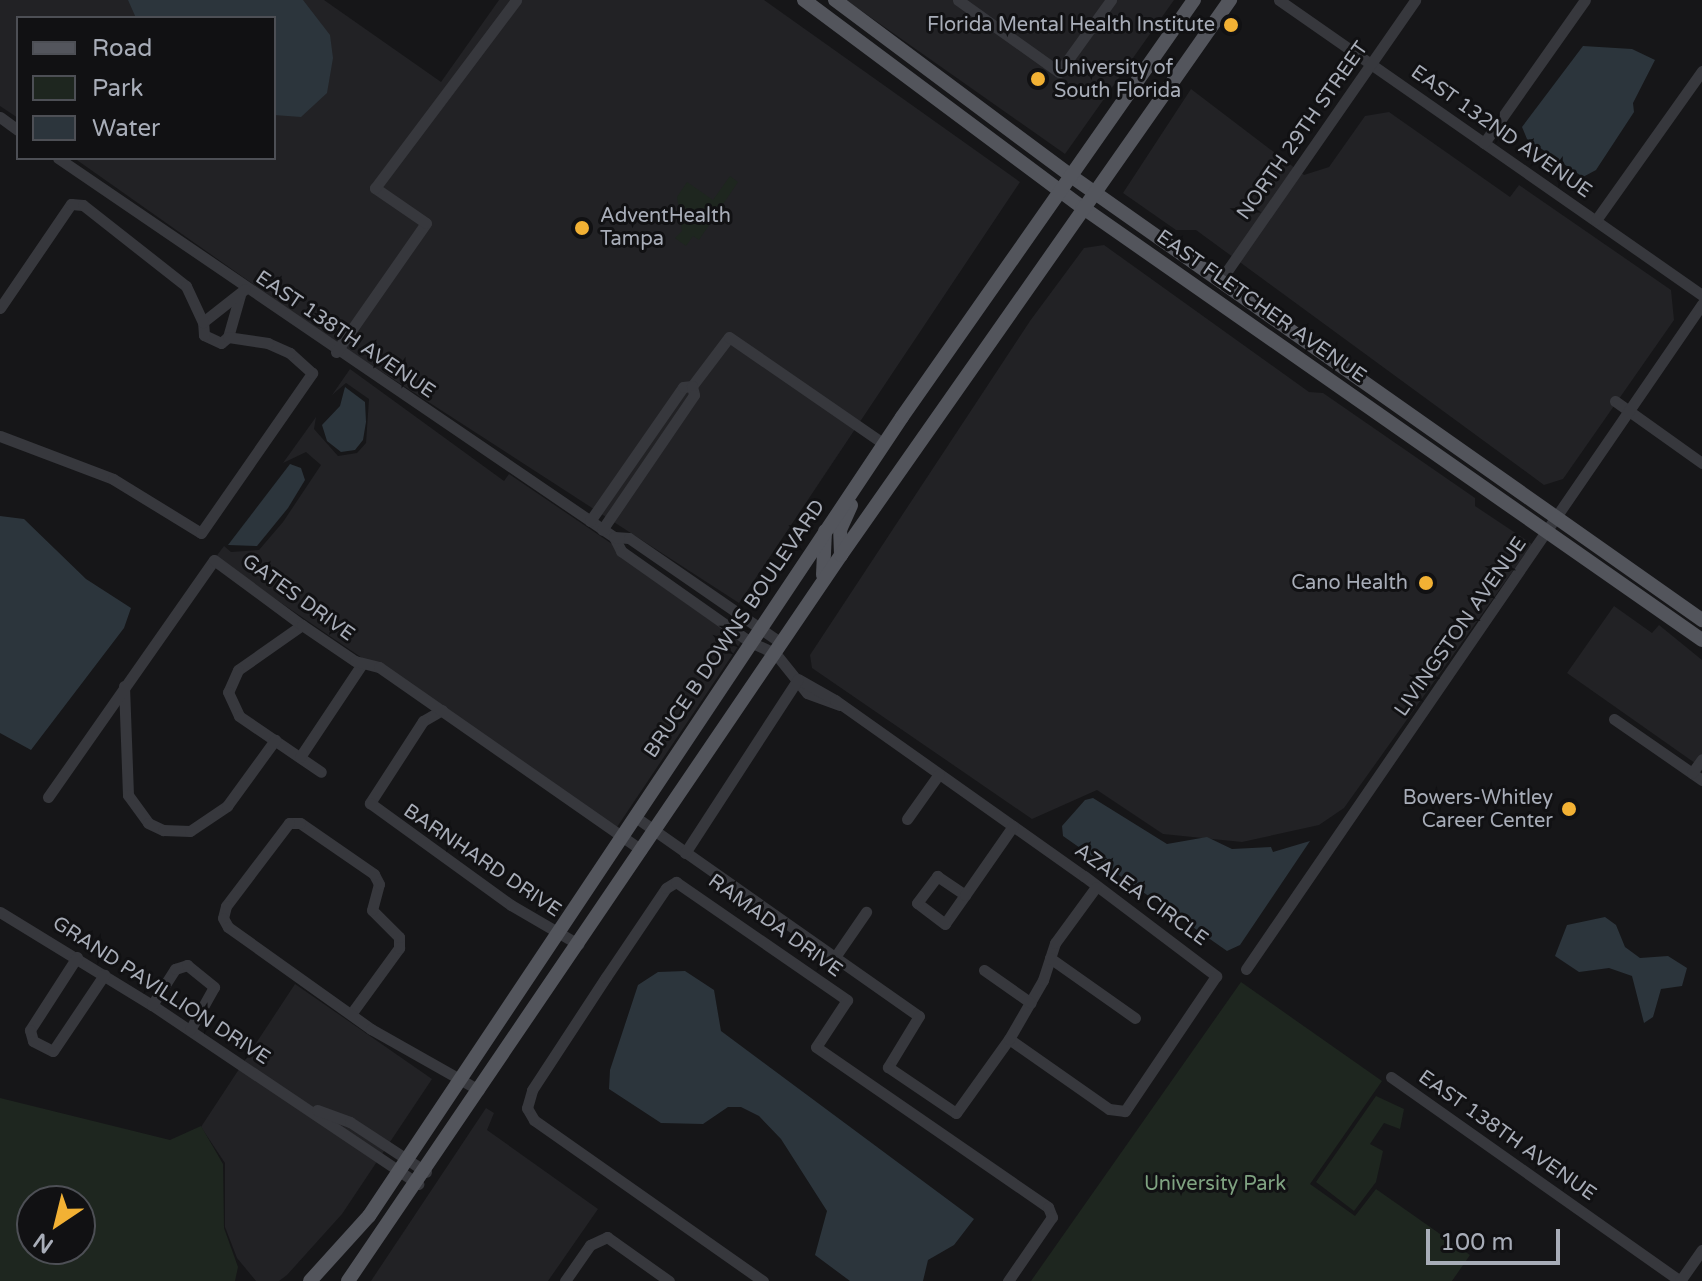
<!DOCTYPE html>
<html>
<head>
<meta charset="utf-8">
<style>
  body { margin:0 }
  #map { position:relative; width:1702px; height:1281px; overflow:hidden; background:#161618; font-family:"Varela Round",sans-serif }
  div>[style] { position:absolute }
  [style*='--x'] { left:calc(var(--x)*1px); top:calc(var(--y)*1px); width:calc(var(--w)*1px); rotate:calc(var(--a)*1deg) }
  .built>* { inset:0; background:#222225 }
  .green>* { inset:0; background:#1e261f }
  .water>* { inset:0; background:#2c353c }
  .minor>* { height:11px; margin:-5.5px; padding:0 5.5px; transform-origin:5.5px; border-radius:5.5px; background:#37383d }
  .major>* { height:14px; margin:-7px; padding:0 7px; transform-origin:7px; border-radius:7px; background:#53555c }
  .dots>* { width:22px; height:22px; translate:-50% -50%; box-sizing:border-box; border:4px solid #111113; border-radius:50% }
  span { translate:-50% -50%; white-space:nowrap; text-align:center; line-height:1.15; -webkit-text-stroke:6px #111113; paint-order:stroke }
  .poi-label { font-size:20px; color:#a8adb8 }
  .right { translate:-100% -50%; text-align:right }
  .left { translate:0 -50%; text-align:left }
  .street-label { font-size:20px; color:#a8adb8 }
  .park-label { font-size:20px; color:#7fa381 }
  .legend { position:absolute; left:16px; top:16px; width:260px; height:144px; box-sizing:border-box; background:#111113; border:2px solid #4d4f55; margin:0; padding:10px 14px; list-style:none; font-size:24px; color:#a8adb8 }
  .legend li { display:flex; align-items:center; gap:16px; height:40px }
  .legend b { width:40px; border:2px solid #4d4f55 }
  .north { position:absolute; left:16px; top:1185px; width:80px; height:80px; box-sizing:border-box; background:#111113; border:2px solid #4d4f55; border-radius:50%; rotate:215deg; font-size:22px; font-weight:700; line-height:32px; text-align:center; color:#a8adb8 }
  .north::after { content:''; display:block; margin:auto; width:28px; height:36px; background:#f2b134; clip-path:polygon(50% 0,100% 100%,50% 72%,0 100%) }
  .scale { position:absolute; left:1426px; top:1229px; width:134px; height:36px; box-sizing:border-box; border:4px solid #a8adb8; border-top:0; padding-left:10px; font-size:24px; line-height:28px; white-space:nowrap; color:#a8adb8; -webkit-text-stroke:6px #111113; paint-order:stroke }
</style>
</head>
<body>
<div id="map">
  <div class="built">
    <i style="clip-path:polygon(0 0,324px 0,441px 82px,499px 0,764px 0,1020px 182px,739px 603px,331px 339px,74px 158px,274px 158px,274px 18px,18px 18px,18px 118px,0 106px)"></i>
    <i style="clip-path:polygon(846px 0,1174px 0,1065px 154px)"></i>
    <i style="clip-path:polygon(1191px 89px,1304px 175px,1329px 167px,1365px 116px,1389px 112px,1510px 197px,1519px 185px,1671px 290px,1674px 320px,1563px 479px,1544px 485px,1196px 230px,1176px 230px,1123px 193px)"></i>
    <i style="clip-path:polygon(1104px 245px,1309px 392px,1323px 393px,1475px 498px,1475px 506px,1532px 544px,1344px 808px,1319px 825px,1242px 842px,1163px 834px,1097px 790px,1032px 819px,812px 668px,810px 655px,1030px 321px,1084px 248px)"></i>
    <i style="clip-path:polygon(350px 369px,504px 481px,509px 474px,612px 544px,618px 555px,741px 642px,615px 830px,215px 558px,224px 546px,231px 552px,259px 550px,283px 522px,321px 465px,306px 452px,283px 463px,316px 417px,314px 429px,338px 456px,357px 453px,366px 443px,369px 399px,346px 383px,332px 395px)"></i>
    <i style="clip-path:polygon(1614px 606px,1652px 633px,1659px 625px,1702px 660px,1702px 768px,1567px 673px)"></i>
    <i style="clip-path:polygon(295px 984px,432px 1079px,342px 1214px,287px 1275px,279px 1281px,256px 1281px,237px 1258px,225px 1227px,225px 1163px,201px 1127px)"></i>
    <i style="clip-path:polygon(486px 1108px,494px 1113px,487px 1130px,598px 1209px,548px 1281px,371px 1281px)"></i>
  </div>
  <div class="green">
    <i style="clip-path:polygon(730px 176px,738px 182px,699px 240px,693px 236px,686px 246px,675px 238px,682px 231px,677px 197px,687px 182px,713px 200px)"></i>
    <i style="clip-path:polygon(1241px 982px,1382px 1081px,1310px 1184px,1355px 1216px,1376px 1189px,1470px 1255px,1452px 1281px,1031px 1281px)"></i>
    <i style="clip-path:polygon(1376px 1096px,1404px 1109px,1400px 1129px,1384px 1123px,1370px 1144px,1383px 1151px,1376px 1182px,1354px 1211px,1316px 1182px)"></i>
    <i style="clip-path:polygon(evenodd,0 1098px,170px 1140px,201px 1126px,223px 1164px,224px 1228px,238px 1267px,235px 1281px,0 1281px,0 1098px,32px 1201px,80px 1201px,80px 1249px,32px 1249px,32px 1201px)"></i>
  </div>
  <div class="water">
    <i style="clip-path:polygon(128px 0,303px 0,330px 35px,333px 58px,327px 93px,301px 117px,274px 115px,274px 18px,136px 18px)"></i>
    <i style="clip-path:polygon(1583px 46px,1632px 49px,1655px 60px,1633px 103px,1634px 112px,1596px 170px,1583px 177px,1527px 139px,1522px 127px)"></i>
    <i style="clip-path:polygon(345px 387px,365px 402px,366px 422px,363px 440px,355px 450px,341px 452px,327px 441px,322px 425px,340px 406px)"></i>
    <i style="clip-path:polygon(290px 464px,301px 468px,305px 480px,288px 508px,257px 546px,228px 545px)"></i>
    <i style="clip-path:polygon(0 516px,24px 519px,86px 579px,131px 608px,124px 628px,31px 750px,0 733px)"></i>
    <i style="clip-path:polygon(1093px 798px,1167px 844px,1207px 837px,1232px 849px,1271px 847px,1273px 852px,1310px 841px,1240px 945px,1227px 951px,1063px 836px,1062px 826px,1085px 800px)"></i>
    <i style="clip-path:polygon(1605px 917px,1616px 925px,1625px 947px,1640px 958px,1668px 956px,1687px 968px,1682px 986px,1661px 989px,1653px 1017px,1644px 1023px,1632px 976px,1609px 968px,1579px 972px,1555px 956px,1567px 925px)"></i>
    <i style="clip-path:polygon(685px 971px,714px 990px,721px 1031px,974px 1219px,954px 1245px,928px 1260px,923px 1281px,850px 1281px,815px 1255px,827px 1211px,781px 1139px,759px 1116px,741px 1107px,728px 1107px,703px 1124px,661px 1123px,609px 1089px,610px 1070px,638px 985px,658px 972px)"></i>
  </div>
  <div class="minor">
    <i style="--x:958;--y:0;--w:124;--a:35.5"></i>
    <i style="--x:1059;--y:72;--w:89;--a:-54.2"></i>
    <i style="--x:1279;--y:0;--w:516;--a:34.89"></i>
    <i style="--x:0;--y:117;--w:22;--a:36"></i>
    <i style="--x:1484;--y:143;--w:175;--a:-54.8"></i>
    <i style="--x:58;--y:158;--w:673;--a:34.28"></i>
    <i style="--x:614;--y:537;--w:16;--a:63"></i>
    <i style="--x:621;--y:551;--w:158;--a:35.2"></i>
    <i style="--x:750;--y:642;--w:27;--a:24"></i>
    <i style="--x:775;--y:653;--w:51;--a:51.3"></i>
    <i style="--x:807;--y:693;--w:35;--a:20"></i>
    <i style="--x:1596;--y:220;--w:183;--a:-54.6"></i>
    <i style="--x:1220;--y:281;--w:342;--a:-55.2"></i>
    <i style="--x:240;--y:295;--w:44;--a:105.9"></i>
    <i style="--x:228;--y:337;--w:9;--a:139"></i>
    <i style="--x:221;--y:343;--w:19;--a:-155"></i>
    <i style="--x:204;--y:335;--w:13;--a:-94"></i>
    <i style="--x:203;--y:322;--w:53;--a:-38.2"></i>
    <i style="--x:0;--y:308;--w:126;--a:-55.7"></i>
    <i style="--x:71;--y:204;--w:12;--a:5"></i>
    <i style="--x:83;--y:205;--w:131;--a:38.2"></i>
    <i style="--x:186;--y:286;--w:40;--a:65"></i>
    <i style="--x:336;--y:352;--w:157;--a:-55.1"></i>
    <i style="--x:426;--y:223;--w:62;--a:-145.5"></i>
    <i style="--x:375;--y:188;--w:235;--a:-53.1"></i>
    <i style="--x:692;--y:386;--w:61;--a:-52.9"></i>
    <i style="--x:729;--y:337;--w:188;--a:34.6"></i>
    <i style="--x:1615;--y:401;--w:107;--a:35.5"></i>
    <i style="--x:0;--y:436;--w:121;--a:20.8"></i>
    <i style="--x:113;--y:479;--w:103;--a:31.5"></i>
    <i style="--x:201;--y:533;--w:195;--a:-55.2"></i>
    <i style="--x:312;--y:373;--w:30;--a:-138"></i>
    <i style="--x:290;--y:353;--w:24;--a:-156"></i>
    <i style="--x:268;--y:343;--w:40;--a:-171.5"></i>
    <i style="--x:590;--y:521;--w:163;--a:-55.2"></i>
    <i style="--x:683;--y:387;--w:9;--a:-6"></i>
    <i style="--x:692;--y:386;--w:9;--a:77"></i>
    <i style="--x:694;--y:395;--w:163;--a:124.3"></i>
    <i style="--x:614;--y:537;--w:15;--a:4"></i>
    <i style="--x:629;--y:538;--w:185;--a:34.6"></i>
    <i style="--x:302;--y:625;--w:78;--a:144.9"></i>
    <i style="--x:238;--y:670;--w:24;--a:114"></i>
    <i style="--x:228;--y:692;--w:26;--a:65"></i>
    <i style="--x:239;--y:716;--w:99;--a:34.3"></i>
    <i style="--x:798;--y:679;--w:43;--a:29.6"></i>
    <i style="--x:835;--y:700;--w:305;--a:35.3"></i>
    <i style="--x:1084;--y:876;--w:166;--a:37.1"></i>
    <i style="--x:1216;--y:976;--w:163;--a:124"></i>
    <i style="--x:1125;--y:1111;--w:16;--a:-173"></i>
    <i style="--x:1109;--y:1109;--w:122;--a:-145"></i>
    <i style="--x:124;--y:686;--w:109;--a:87.9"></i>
    <i style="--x:128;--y:795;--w:34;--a:54"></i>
    <i style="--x:148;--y:823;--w:17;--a:25"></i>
    <i style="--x:163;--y:830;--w:27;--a:2"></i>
    <i style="--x:190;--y:831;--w:45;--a:-34"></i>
    <i style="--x:227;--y:806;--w:82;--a:-54"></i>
    <i style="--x:442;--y:710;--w:22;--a:150"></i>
    <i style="--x:423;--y:721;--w:98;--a:122.9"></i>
    <i style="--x:370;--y:803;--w:174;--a:35.9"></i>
    <i style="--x:511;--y:905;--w:78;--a:30.2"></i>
    <i style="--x:1614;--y:719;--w:107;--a:34.7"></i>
    <i style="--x:300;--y:757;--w:112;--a:-56.3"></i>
    <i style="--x:1692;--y:773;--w:17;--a:-54"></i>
    <i style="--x:48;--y:797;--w:289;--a:-55"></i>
    <i style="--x:214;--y:560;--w:109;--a:36.5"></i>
    <i style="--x:302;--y:625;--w:64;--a:34.2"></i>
    <i style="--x:355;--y:661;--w:25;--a:14"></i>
    <i style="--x:379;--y:667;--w:320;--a:34.9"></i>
    <i style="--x:634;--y:816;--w:348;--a:35.1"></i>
    <i style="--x:919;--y:1016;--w:60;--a:121.3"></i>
    <i style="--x:888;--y:1067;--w:82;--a:34.1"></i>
    <i style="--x:956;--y:1113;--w:91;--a:-54.4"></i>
    <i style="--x:1009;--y:1039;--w:68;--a:-60"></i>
    <i style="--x:1043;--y:980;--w:39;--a:-72"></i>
    <i style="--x:1055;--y:943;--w:69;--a:-53.8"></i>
    <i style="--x:907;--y:819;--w:55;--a:-54.6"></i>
    <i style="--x:685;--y:853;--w:207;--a:-57"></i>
    <i style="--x:965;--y:895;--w:35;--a:125"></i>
    <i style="--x:945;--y:924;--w:35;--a:-143"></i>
    <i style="--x:917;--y:903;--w:34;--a:-53"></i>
    <i style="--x:937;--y:876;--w:34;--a:34"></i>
    <i style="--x:965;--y:895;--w:84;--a:-55.2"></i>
    <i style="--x:0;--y:912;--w:178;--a:31.5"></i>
    <i style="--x:152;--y:1005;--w:321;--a:33.9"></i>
    <i style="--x:77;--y:957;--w:87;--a:122.8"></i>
    <i style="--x:30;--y:1030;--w:11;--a:75"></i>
    <i style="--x:33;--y:1041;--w:22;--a:27"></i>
    <i style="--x:53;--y:1051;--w:92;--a:-56.1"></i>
    <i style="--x:835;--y:957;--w:55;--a:-55.4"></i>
    <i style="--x:1050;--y:958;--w:104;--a:35.2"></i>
    <i style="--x:1246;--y:969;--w:806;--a:-55.56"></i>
    <i style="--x:984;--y:970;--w:57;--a:35.1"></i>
    <i style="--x:152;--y:1005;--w:43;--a:-57.4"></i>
    <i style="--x:175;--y:969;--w:13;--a:-18"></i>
    <i style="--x:187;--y:965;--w:35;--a:39"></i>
    <i style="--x:214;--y:987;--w:49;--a:119.2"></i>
    <i style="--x:351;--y:1014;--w:82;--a:-54"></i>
    <i style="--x:399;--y:948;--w:11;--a:-90"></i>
    <i style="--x:399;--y:937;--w:38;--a:-135"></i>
    <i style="--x:372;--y:910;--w:27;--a:-75"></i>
    <i style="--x:379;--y:884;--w:11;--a:-117"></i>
    <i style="--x:374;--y:874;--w:90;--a:-145.4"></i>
    <i style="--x:300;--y:823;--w:11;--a:180"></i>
    <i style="--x:289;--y:823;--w:104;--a:127.2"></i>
    <i style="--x:226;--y:906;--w:12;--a:104"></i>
    <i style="--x:223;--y:918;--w:10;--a:61"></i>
    <i style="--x:228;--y:927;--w:176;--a:35.5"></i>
    <i style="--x:371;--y:1029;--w:124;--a:29.5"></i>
    <i style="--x:1391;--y:1077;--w:354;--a:35.2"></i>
    <i style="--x:317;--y:1110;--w:35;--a:20"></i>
    <i style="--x:350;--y:1122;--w:91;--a:33.3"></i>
    <i style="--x:565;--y:1281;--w:44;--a:-55.2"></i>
    <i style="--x:590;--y:1245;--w:19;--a:-25"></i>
    <i style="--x:607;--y:1237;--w:76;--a:35.4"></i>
    <i style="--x:763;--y:1281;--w:280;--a:-144.9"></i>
    <i style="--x:534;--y:1120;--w:14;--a:-120"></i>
    <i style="--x:527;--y:1108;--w:19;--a:-74"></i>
    <i style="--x:532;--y:1090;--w:135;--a:-56.8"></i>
    <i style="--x:606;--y:977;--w:107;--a:-56"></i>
    <i style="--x:666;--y:888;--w:12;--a:-31"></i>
    <i style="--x:676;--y:882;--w:208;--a:34.6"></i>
    <i style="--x:847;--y:1000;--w:56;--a:123.4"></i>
    <i style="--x:816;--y:1047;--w:282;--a:34.6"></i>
    <i style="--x:1048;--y:1207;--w:11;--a:68"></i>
    <i style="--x:1052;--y:1217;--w:78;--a:124.5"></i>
    <i style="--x:1680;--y:1281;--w:38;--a:-55"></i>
  </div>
  <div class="major">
    <i style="--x:804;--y:0;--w:347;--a:36.7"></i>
    <i style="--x:1082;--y:207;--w:756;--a:34.93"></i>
    <i style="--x:835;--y:0;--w:294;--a:36.7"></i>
    <i style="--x:1071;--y:176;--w:772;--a:35.13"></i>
    <i style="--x:841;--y:555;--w:25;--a:-92"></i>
    <i style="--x:840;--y:530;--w:27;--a:-66"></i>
    <i style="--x:823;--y:575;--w:44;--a:-87.4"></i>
    <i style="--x:310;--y:1281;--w:88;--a:-47.8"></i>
    <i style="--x:369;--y:1216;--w:960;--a:-56.29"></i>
    <i style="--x:902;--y:417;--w:509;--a:-55"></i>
    <i style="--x:348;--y:1281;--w:878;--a:-55.82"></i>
    <i style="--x:841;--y:555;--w:678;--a:-54.97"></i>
  </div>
  <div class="dots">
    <i style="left:1231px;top:25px;background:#f2b134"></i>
    <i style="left:1038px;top:79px;background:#f2b134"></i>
    <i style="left:582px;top:228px;background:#f2b134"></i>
    <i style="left:1426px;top:583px;background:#f2b134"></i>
    <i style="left:1569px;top:809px;background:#f2b134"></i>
  </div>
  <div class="poi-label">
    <span class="right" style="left:1215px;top:25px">Florida Mental Health Institute</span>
    <span class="left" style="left:1054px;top:80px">University of<br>South Florida</span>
    <span class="left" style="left:600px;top:228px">AdventHealth<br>Tampa</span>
    <span class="right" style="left:1408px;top:583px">Cano Health</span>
    <span class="right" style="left:1553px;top:810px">Bowers-Whitley<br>Career Center</span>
  </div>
  <div class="street-label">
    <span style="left:1303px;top:131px;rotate:-55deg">NORTH 29TH STREET</span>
    <span style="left:1501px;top:132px;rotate:35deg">EAST 132ND AVENUE</span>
    <span style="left:1261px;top:307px;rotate:35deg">EAST FLETCHER AVENUE</span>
    <span style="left:345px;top:335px;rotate:34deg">EAST 138TH AVENUE</span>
    <span style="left:298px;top:598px;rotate:36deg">GATES DRIVE</span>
    <span style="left:1461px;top:627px;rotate:-55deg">LIVINGSTON AVENUE</span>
    <span style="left:735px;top:629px;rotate:-56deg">BRUCE B DOWNS BOULEVARD</span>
    <span style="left:482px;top:861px;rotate:34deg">BARNHARD DRIVE</span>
    <span style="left:1141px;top:895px;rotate:36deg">AZALEA CIRCLE</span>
    <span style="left:775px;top:926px;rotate:36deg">RAMADA DRIVE</span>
    <span style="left:161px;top:991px;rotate:33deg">GRAND PAVILLION DRIVE</span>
    <span style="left:1507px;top:1136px;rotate:35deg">EAST 138TH AVENUE</span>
  </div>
  <div class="park-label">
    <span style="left:1215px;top:1184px">University Park</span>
  </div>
  <ul class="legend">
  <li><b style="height:10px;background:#53555c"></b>Road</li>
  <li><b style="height:22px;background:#1e261f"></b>Park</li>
  <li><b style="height:22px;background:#2c353c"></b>Water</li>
  </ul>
  <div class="north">N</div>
  <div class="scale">100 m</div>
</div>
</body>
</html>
